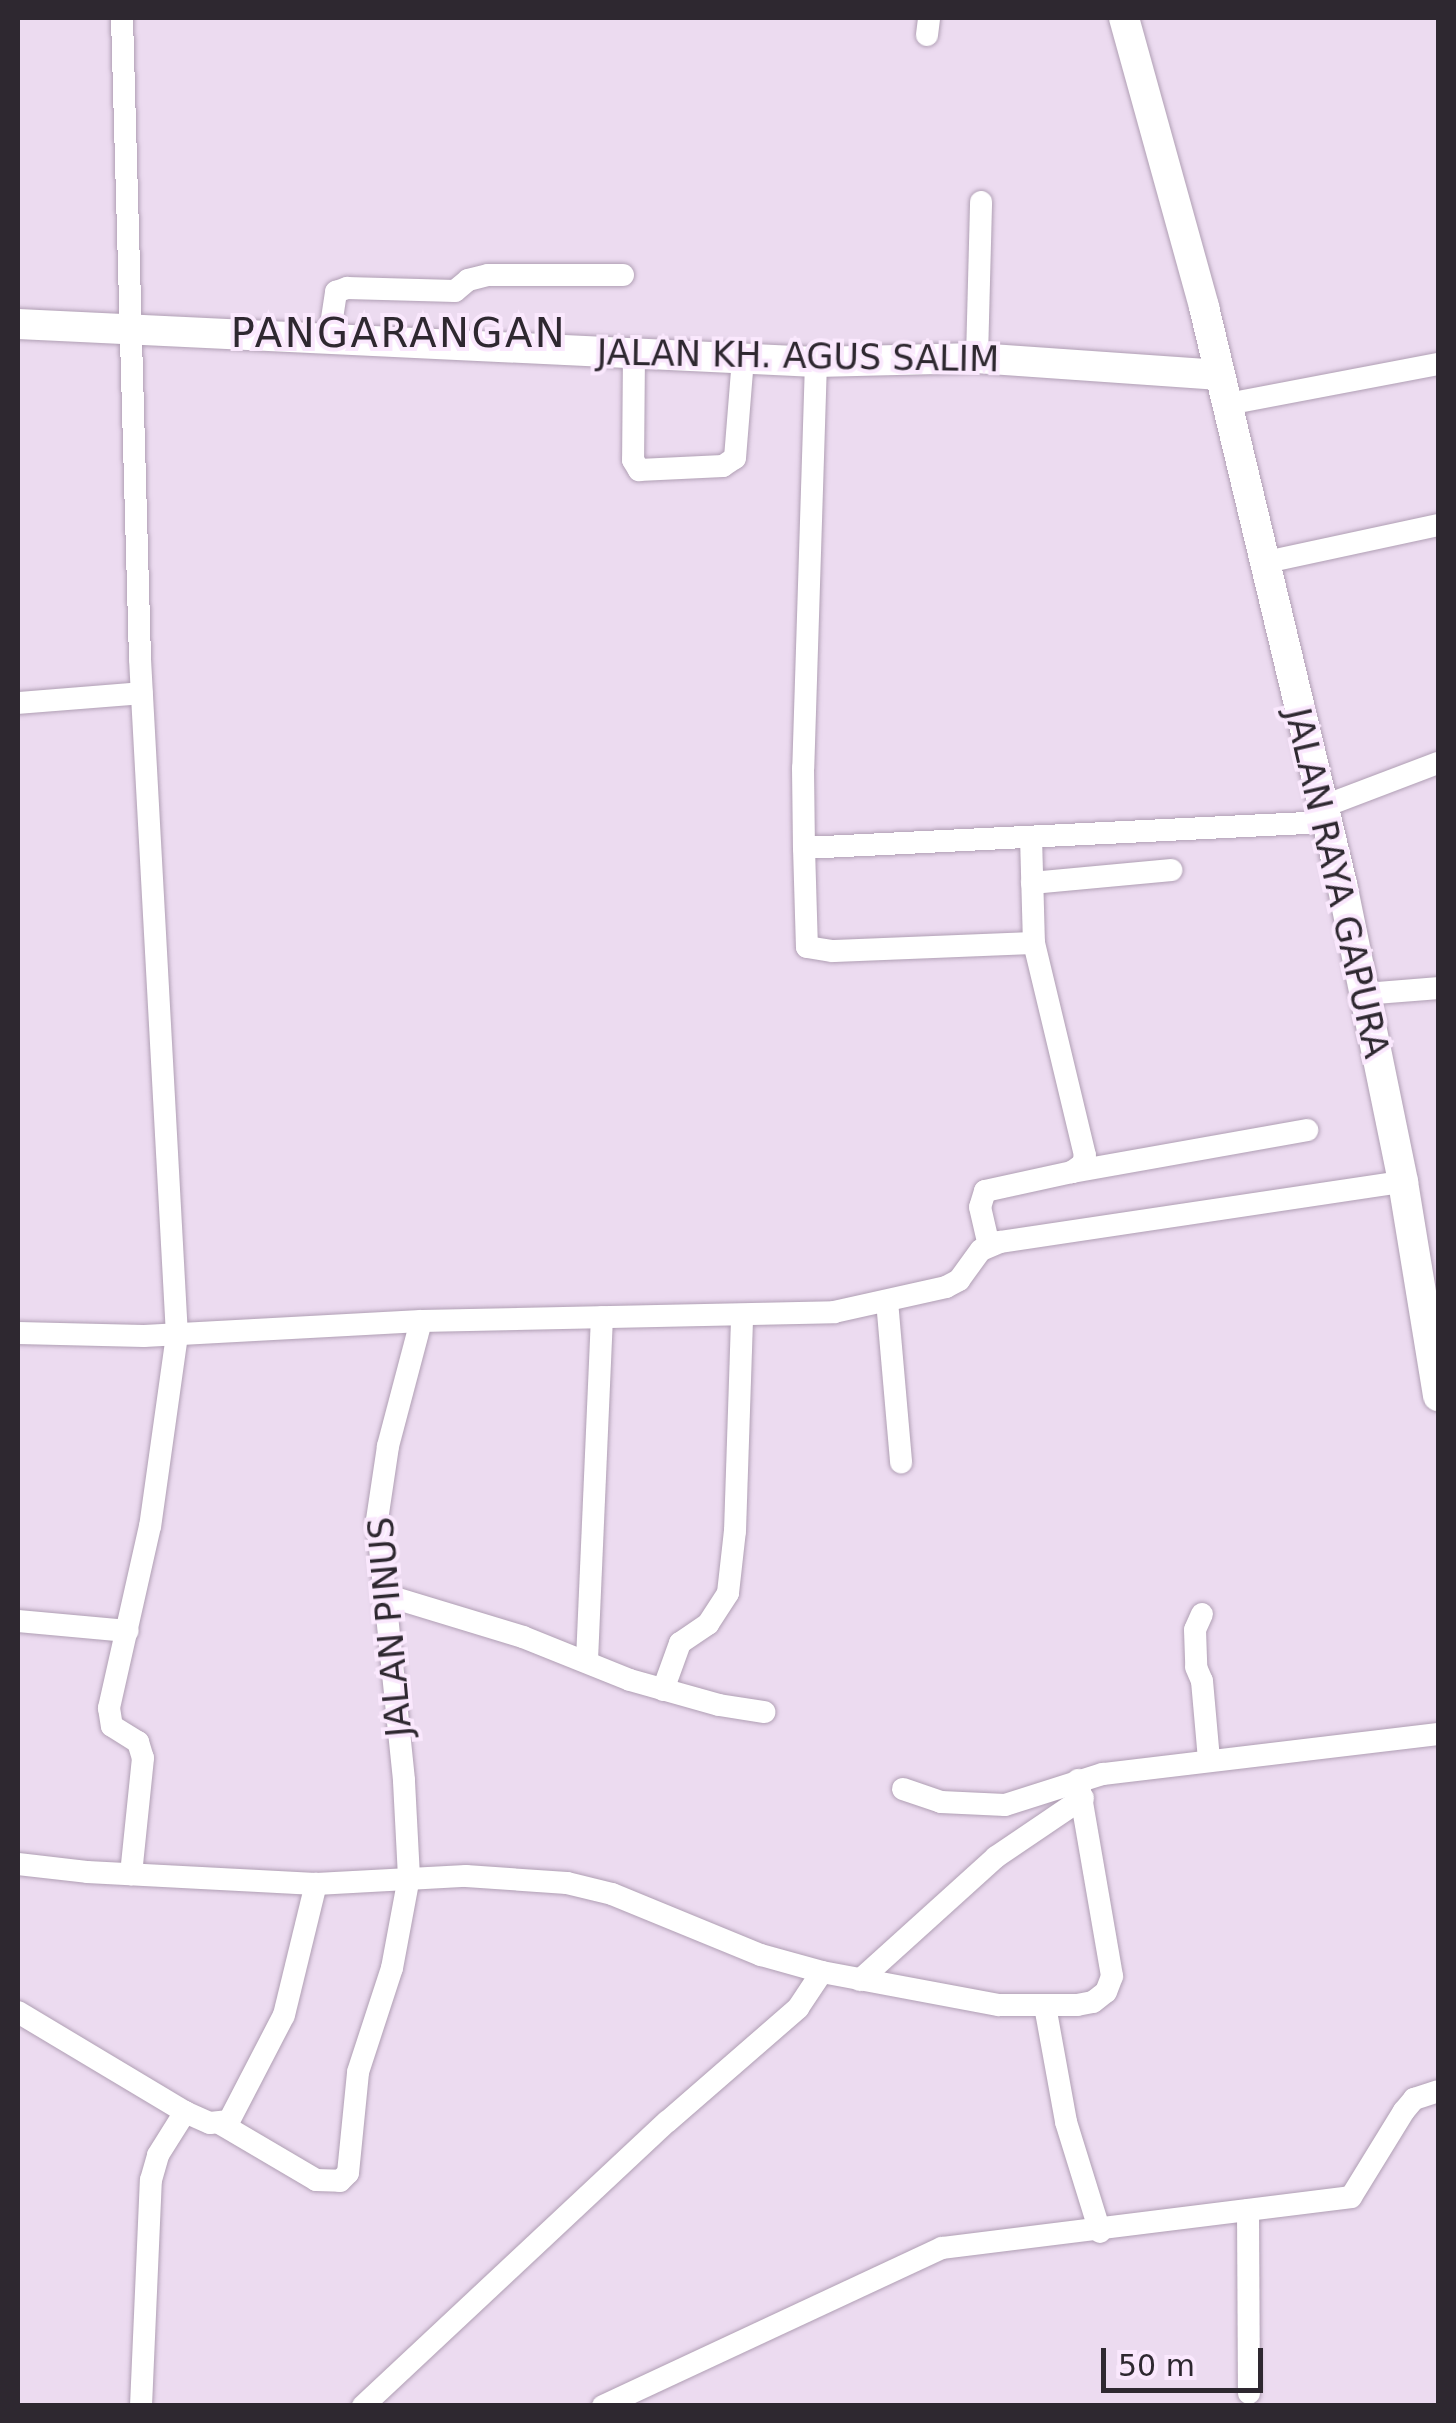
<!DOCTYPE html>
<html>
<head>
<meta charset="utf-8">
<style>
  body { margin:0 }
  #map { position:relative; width:1456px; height:2423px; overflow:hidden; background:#ecdbf0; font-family:"DejaVu Sans",sans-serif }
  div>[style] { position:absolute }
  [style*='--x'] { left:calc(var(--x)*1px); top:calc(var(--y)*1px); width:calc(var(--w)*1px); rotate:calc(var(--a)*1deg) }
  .roads { filter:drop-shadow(0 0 2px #b09fb4) drop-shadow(0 0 2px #b09fb4) }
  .minor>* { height:22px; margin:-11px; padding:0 11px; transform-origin:11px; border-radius:11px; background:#fff }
  .major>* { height:30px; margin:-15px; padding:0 15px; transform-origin:15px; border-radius:15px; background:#fff }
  span { translate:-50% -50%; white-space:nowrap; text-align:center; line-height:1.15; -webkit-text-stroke:8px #fae8fd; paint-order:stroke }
  .street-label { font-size:35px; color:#2e2830 }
  .quarter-label { font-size:40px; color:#2e2830; letter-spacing:2.5px }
  .frame { position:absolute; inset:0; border:20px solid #2e2830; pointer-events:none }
  .scale { position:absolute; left:1101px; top:2348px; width:162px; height:45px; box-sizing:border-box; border:5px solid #2e2830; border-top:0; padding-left:12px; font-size:30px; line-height:35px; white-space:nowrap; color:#2e2830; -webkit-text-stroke:8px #fae8fd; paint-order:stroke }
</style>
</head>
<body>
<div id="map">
  <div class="roads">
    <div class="minor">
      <i style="--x:122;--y:18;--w:641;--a:88.39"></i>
      <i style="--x:140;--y:659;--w:677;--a:86.87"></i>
      <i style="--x:177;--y:1335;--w:193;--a:98"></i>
      <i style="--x:150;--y:1526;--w:187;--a:102.7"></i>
      <i style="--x:109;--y:1708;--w:18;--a:81"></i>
      <i style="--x:112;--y:1726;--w:31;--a:32"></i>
      <i style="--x:138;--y:1742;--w:17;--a:73"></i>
      <i style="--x:143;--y:1758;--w:117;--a:95.9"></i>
      <i style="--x:927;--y:35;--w:17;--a:-83"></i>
      <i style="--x:329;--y:338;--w:47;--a:-81.3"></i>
      <i style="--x:336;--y:292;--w:12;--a:-20"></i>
      <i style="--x:347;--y:288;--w:108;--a:1.6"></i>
      <i style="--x:455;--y:291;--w:17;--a:-40"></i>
      <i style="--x:468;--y:280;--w:21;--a:-14"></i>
      <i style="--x:488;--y:275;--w:135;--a:0"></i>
      <i style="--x:634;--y:353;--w:107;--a:90.5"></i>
      <i style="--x:633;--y:460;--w:12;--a:59"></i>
      <i style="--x:639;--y:470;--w:84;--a:-2.7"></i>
      <i style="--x:723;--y:466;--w:14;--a:-34"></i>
      <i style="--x:735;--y:458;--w:99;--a:-85.4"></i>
      <i style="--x:977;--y:358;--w:156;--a:-88.5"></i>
      <i style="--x:816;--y:362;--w:406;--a:91.8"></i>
      <i style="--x:803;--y:768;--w:80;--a:89.3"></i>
      <i style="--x:804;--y:848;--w:523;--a:-2.85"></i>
      <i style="--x:1228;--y:404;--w:214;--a:-10.8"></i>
      <i style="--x:1262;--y:563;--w:180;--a:-12.2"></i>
      <i style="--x:18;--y:703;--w:124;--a:-4.6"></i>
      <i style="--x:1322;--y:807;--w:124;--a:-20.8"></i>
      <i style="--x:1031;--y:837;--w:106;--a:88.4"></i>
      <i style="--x:804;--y:848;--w:99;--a:88.3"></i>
      <i style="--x:807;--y:947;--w:26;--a:9"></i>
      <i style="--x:833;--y:951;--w:201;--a:-2.3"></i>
      <i style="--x:1034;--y:943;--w:218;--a:76.5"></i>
      <i style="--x:1085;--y:1155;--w:9;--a:103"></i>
      <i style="--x:1083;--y:1164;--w:14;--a:144"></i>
      <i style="--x:1072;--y:1172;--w:89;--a:167.7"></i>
      <i style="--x:985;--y:1191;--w:17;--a:107"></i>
      <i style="--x:980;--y:1207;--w:40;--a:77"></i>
      <i style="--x:1032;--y:883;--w:140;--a:-5.3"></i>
      <i style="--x:1364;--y:994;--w:74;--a:-4.6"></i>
      <i style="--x:1072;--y:1172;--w:239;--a:-10.1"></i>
      <i style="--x:887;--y:1301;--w:162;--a:85"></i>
      <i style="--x:18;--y:1333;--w:126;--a:1.4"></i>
      <i style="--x:144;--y:1336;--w:277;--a:-3.1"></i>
      <i style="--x:421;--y:1321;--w:413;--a:-1.2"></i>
      <i style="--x:834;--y:1312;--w:115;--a:-12.6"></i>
      <i style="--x:946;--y:1287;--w:15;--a:-28"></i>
      <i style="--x:959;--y:1280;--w:37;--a:-54"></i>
      <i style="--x:981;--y:1250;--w:21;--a:-23"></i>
      <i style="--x:1000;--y:1242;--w:407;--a:-8.5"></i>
      <i style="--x:385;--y:1595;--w:144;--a:16.9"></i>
      <i style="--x:523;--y:1637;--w:115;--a:21.9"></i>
      <i style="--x:630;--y:1680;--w:92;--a:15.7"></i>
      <i style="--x:719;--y:1705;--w:46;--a:8.8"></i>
      <i style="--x:1202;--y:1614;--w:17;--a:114"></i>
      <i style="--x:1195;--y:1630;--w:37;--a:88"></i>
      <i style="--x:1196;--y:1667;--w:15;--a:67"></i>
      <i style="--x:1202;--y:1681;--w:78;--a:84.9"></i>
      <i style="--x:18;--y:1621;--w:110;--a:5.2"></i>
      <i style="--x:587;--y:1660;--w:343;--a:-87.5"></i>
      <i style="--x:663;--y:1690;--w:50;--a:-70.1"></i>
      <i style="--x:680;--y:1643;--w:34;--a:-34"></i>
      <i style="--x:708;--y:1624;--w:37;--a:-57"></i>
      <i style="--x:728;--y:1593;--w:62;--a:-83.6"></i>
      <i style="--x:735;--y:1531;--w:215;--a:-88.1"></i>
      <i style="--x:903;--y:1789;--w:40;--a:18.9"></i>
      <i style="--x:941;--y:1802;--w:64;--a:2.7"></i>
      <i style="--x:1005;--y:1805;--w:103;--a:-17.6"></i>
      <i style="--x:1103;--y:1774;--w:337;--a:-6.8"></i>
      <i style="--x:18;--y:1864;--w:69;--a:6.6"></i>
      <i style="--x:87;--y:1872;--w:229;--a:3"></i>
      <i style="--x:316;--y:1884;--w:150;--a:-3.1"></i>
      <i style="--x:466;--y:1876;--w:101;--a:4"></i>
      <i style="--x:567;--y:1883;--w:46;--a:13.7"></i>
      <i style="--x:612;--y:1894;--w:161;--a:22.3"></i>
      <i style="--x:761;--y:1955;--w:63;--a:15.6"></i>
      <i style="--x:822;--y:1972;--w:180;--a:10.6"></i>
      <i style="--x:999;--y:2005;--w:78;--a:0"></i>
      <i style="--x:1077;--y:2005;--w:16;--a:-11"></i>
      <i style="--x:1093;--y:2002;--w:16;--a:-38"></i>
      <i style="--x:1106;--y:1992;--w:17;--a:-69"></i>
      <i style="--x:1112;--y:1976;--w:199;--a:-99.8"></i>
      <i style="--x:860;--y:1980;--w:183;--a:-42.1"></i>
      <i style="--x:996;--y:1857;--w:105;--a:-34.1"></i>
      <i style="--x:1045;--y:2006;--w:118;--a:79.7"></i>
      <i style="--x:1066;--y:2122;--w:115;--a:72.8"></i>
      <i style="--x:18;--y:2012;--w:195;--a:30.9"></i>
      <i style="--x:185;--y:2112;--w:27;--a:24"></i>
      <i style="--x:210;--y:2123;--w:19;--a:-6"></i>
      <i style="--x:229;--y:2121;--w:119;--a:-62.6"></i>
      <i style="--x:284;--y:2015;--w:135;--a:-76.3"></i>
      <i style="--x:221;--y:2124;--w:110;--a:30.5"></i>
      <i style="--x:316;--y:2180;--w:24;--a:2"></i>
      <i style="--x:340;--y:2181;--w:11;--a:-45"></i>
      <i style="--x:348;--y:2173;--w:101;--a:-84.3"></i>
      <i style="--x:358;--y:2072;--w:109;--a:-71.9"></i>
      <i style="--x:392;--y:1968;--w:93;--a:-79.4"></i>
      <i style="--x:409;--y:1877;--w:97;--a:-93"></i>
      <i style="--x:404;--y:1780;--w:261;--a:-95.9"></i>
      <i style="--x:377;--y:1520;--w:75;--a:-81.5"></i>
      <i style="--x:388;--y:1446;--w:129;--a:-75.2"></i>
      <i style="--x:1248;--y:2210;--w:183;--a:89.7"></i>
      <i style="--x:141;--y:2406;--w:226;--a:-87.5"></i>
      <i style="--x:151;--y:2180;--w:26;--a:-74"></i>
      <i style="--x:158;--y:2155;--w:51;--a:-57.9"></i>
      <i style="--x:363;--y:2406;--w:416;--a:-43.1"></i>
      <i style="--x:667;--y:2122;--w:174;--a:-41"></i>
      <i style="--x:798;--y:2008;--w:43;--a:-56.3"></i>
      <i style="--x:603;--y:2406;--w:374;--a:-25"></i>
      <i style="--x:942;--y:2248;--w:412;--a:-7.1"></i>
      <i style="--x:1351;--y:2197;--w:101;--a:-58.4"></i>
      <i style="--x:1404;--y:2111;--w:16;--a:-50"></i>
      <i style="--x:1414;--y:2099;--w:25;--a:-18"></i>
    </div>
    <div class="major">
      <i style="--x:1124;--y:18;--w:300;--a:74.5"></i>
      <i style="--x:1204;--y:307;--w:593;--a:76.55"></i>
      <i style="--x:1342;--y:884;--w:304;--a:78.4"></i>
      <i style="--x:1403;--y:1182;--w:217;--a:80.7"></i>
      <i style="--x:18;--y:324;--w:799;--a:2.73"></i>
      <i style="--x:816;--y:362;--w:161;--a:-1.4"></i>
      <i style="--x:977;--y:358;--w:243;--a:4"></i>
    </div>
  </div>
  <div class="street-label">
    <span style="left:798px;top:356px;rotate:1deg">JALAN KH. AGUS SALIM</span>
    <span style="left:1337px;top:883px;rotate:77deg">JALAN RAYA GAPURA</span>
    <span style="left:390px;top:1627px;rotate:-95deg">JALAN PINUS</span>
  </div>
  <div class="quarter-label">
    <span style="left:399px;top:333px">PANGARANGAN</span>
  </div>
  <div class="frame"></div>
  <div class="scale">50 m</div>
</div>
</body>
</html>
